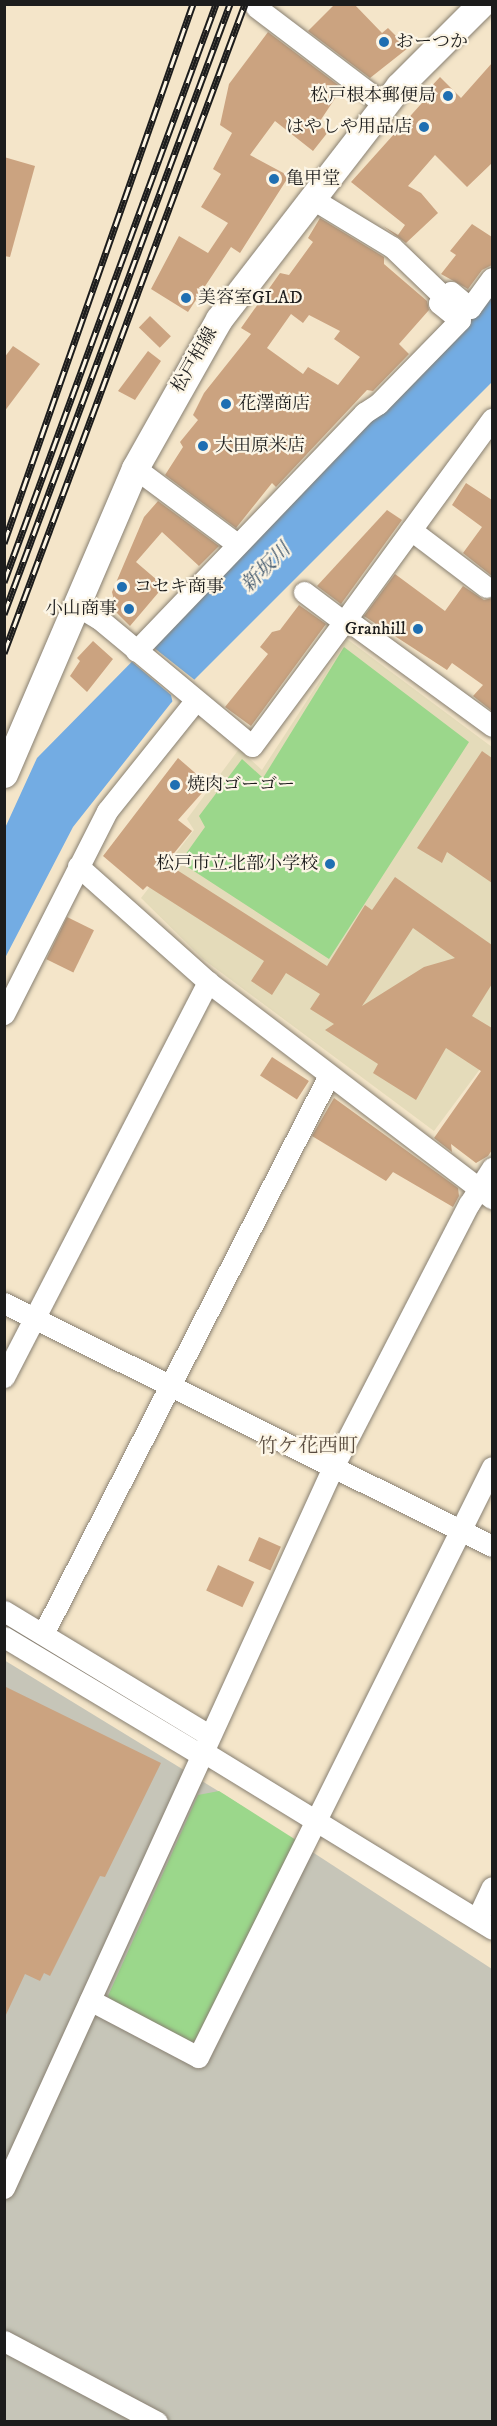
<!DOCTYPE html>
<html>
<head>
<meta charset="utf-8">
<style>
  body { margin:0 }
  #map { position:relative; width:497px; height:2426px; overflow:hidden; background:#f4e5c9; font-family:"IM FELL DW Pica","Noto Serif JP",serif }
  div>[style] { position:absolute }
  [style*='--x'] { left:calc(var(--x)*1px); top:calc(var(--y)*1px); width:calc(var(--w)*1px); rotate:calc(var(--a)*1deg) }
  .built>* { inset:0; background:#e4dbba }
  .industrial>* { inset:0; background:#c6c5b8 }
  .green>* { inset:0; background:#9bd78b }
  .water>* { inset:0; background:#73ace3 }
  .pier>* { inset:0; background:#f4e5c9 }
  .building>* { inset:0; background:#cba380; transform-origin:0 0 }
  .roads { filter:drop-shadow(0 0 2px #888072) drop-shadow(0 0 2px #888072) }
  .minor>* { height:21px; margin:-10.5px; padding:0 10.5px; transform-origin:10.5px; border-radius:10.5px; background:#fff }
  .major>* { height:27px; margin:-13.5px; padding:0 13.5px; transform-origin:13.5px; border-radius:13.5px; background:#fff }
  .rail>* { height:7px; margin-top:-3.5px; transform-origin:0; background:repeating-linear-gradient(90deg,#fcf5e5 0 14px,#1c1c1c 0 28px); box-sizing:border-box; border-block:2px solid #1c1c1c }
  .dots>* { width:16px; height:16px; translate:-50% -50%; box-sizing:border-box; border:3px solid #fcf5e5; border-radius:50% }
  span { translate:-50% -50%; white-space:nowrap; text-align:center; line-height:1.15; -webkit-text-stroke:4.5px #fcf5e5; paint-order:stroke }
  .poi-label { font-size:18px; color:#1c1c1c }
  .left { translate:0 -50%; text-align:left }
  .right { translate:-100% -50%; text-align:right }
  .street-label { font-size:18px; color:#1c1c1c }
  .water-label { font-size:20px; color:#3f566c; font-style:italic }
  .neighbourhood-label { font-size:20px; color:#594b3f }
  .frame { position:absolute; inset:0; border:6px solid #1c1c1c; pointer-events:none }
</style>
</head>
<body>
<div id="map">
  <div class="built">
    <i style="clip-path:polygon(347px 639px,492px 747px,492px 1053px,434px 1131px,203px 959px,141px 898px,194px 830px,187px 819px,239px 749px,262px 770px)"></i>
  </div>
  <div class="industrial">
    <i style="clip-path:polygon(4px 1660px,228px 1797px,492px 1969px,492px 2421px,5px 2421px)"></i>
  </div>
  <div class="green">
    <i style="clip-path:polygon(344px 647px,469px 742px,329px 959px,180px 862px,205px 827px,199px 816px,242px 759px,263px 778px)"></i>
    <i style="clip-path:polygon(219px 1791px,296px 1840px,201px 2041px,187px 2042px,115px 2005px,108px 1996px,198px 1795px)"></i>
  </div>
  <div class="water">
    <i style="clip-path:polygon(492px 287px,492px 382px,171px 703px,73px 827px,5px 958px,5px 828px,37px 758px,378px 412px)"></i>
  </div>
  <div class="pier">
    <i style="clip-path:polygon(148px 643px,196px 681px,173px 704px,171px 695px,131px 661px)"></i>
  </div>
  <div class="building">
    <i style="clip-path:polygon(335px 4px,354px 4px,382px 33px,388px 28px,408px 48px,370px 78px,308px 31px)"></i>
    <i style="clip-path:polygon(268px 32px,342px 88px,318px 124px,328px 132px,313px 151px,275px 121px,250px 155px,289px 176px,240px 253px,231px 247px,188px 312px,151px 289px,179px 236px,208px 253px,228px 223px,201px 207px,221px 174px,213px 169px,232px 133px,220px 125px,229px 84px)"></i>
    <i style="clip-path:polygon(492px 63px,492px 163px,467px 187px,435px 155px,408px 186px,421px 193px,438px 213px,406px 243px,383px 226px,398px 235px,405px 225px,351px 182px,430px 94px,427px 91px,440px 77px,461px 98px)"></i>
    <i style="clip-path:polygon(4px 157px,35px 166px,10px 257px,4px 256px)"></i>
    <i style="clip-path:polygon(evenodd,320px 218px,384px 257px,384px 264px,427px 301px,429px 310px,399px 344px,409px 354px,373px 391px,367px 390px,276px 487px,272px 483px,236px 528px,165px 475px,183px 447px,180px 442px,198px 420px,193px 415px,204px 393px,251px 334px,241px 328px,280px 273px,289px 275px,313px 242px,308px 238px,320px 218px,291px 314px,303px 323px,309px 315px,340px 331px,334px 339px,360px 357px,338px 385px,308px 367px,303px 374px,267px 348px,291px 314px)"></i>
    <i style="clip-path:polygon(472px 224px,492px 237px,492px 265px,482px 270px,468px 289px,441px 274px,456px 255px,450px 251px)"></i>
    <i style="left:150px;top:316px;width:29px;height:16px;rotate:44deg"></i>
    <i style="clip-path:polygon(13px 346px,40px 364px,4px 412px,4px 358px)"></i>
    <i style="clip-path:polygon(148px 351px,161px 361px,135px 400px,118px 391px)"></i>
    <i style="clip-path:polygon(466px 483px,492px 500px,492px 576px,463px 553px,482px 527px,452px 505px)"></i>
    <i style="clip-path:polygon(158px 501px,219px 546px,199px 566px,162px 532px,136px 562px,164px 586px,130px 626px,117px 613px,112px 592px,144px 517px)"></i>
    <i style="clip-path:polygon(387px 510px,402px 520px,341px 604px,317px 586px)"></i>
    <i style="clip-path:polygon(395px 574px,445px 611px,463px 586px,484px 600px,492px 598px,492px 711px,473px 696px,483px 685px,452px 663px,447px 670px,364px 616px)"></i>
    <i style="clip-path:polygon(299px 605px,326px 624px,251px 726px,225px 707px,268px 654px,260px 647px,272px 632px,280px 630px)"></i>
    <i style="clip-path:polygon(93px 641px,113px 659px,87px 692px,70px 676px,80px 661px,77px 658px)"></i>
    <i style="clip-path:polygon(482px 751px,492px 758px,492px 883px,447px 852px,442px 863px,417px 848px)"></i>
    <i style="clip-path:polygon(evenodd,178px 758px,209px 785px,178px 820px,192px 831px,166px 863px,327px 966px,365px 905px,372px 910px,395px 877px,492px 945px,492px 984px,472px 1016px,492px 1028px,492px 1150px,488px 1156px,476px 1163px,451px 1144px,452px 1152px,434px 1138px,481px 1071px,446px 1048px,416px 1100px,373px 1073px,378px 1064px,325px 1030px,334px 1024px,310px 1009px,320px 994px,286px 973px,272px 995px,251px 981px,264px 961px,147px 886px,143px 890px,103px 856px,178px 758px,413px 928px,455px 958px,424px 967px,362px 1006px,413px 928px)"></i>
    <i style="left:67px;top:917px;width:30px;height:47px;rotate:26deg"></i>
    <i style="left:272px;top:1057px;width:44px;height:22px;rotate:33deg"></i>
    <i style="clip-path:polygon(334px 1098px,458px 1188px,459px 1196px,453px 1207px,393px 1172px,386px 1181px,312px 1136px)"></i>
    <i style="left:259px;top:1537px;width:24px;height:26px;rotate:24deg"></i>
    <i style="left:218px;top:1565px;width:40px;height:28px;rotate:25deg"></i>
    <i style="clip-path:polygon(4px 1686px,161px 1763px,105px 1877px,100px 1876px,50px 1976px,44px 1973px,40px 1981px,25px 1974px,4px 2019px)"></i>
  </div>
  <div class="roads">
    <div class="minor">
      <i style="--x:256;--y:7;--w:161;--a:37.2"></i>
      <i style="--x:311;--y:198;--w:95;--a:31.2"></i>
      <i style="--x:392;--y:247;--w:74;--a:43.9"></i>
      <i style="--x:135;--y:468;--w:127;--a:36.7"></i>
      <i style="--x:411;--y:530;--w:94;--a:37.2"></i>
      <i style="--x:304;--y:592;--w:50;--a:36.9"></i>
      <i style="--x:76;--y:605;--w:26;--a:31"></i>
      <i style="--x:98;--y:618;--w:200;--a:39.7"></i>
      <i style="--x:252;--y:746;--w:158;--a:-53.5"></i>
      <i style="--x:346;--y:619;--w:181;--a:36.2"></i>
      <i style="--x:346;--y:619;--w:248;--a:-53.9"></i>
      <i style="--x:136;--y:651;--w:330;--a:-46.2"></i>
      <i style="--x:364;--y:413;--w:17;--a:-33"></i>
      <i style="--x:378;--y:404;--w:117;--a:-45.7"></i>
      <i style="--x:460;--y:320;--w:27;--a:-141"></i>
      <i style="--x:439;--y:303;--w:16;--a:-43"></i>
      <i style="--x:451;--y:292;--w:25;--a:40"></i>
      <i style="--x:470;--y:308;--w:37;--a:-54"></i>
      <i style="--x:78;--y:866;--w:174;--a:41.7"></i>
      <i style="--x:208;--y:982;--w:357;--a:37.3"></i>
      <i style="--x:4;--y:1014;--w:228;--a:-63.1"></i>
      <i style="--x:107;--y:811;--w:142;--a:-51.3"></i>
      <i style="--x:4;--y:1303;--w:545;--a:26.47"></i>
      <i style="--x:4;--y:1377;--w:445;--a:-62.7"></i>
      <i style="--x:4;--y:1611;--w:240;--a:31.2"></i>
      <i style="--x:43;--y:1634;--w:628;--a:-62.9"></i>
      <i style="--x:4;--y:1637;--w:230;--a:30.9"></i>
      <i style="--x:202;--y:1751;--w:340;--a:31.5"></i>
      <i style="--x:477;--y:1919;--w:35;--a:-65"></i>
      <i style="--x:90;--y:2000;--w:122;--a:27.8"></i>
      <i style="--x:198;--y:2057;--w:659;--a:-63.51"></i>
      <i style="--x:4;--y:2188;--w:793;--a:-65.47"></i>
      <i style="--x:333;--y:1467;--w:296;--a:-62.7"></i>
      <i style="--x:469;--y:1204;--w:43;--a:-57.4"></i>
      <i style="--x:4;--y:2341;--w:173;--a:27.9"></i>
    </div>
    <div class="major">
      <i style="--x:4;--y:774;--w:333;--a:-66.8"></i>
      <i style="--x:135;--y:468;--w:171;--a:-60.6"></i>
      <i style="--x:219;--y:319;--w:294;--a:-52.3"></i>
      <i style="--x:399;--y:86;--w:116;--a:-45"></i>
    </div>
  </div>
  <div class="rail">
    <i style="--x:4;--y:543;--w:571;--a:-70.68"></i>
    <i style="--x:4;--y:582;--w:616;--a:-69.86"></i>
    <i style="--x:4;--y:614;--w:651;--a:-69.67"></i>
    <i style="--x:4;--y:653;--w:692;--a:-69.63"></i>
  </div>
  <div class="dots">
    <i style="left:384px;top:42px;background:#1f6fb2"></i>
    <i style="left:448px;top:96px;background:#1f6fb2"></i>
    <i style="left:424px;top:127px;background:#1f6fb2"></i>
    <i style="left:274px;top:179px;background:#1f6fb2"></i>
    <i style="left:186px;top:298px;background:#1f6fb2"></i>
    <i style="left:226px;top:404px;background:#1f6fb2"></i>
    <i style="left:203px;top:446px;background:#1f6fb2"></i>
    <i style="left:122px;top:587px;background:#1f6fb2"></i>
    <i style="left:129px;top:609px;background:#1f6fb2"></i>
    <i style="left:418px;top:629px;background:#1f6fb2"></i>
    <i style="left:175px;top:785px;background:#1f6fb2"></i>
    <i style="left:330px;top:864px;background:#1f6fb2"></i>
  </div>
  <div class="poi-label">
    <span class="left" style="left:396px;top:42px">おーつか</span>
    <span class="right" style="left:436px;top:96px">松戸根本郵便局</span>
    <span class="right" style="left:412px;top:127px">はやしや用品店</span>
    <span class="left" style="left:286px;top:179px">亀甲堂</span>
    <span class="left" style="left:198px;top:298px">美容室GLAD</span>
    <span class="left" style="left:238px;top:404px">花澤商店</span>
    <span class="left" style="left:215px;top:446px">大田原米店</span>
    <span class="left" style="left:134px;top:587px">コセキ商事</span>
    <span class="right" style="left:117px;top:609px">小山商事</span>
    <span class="right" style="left:406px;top:629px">Granhill</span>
    <span class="left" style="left:187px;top:785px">焼肉ゴーゴー</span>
    <span class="right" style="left:318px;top:864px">松戸市立北部小学校</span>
  </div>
  <div class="street-label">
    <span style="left:195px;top:360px;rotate:-60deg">松戸柏線</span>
  </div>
  <div class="water-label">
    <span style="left:266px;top:568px;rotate:-45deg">新坂川</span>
  </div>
  <div class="neighbourhood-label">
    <span style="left:308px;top:1446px">竹ケ花西町</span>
  </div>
  <div class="frame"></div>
</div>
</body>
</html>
